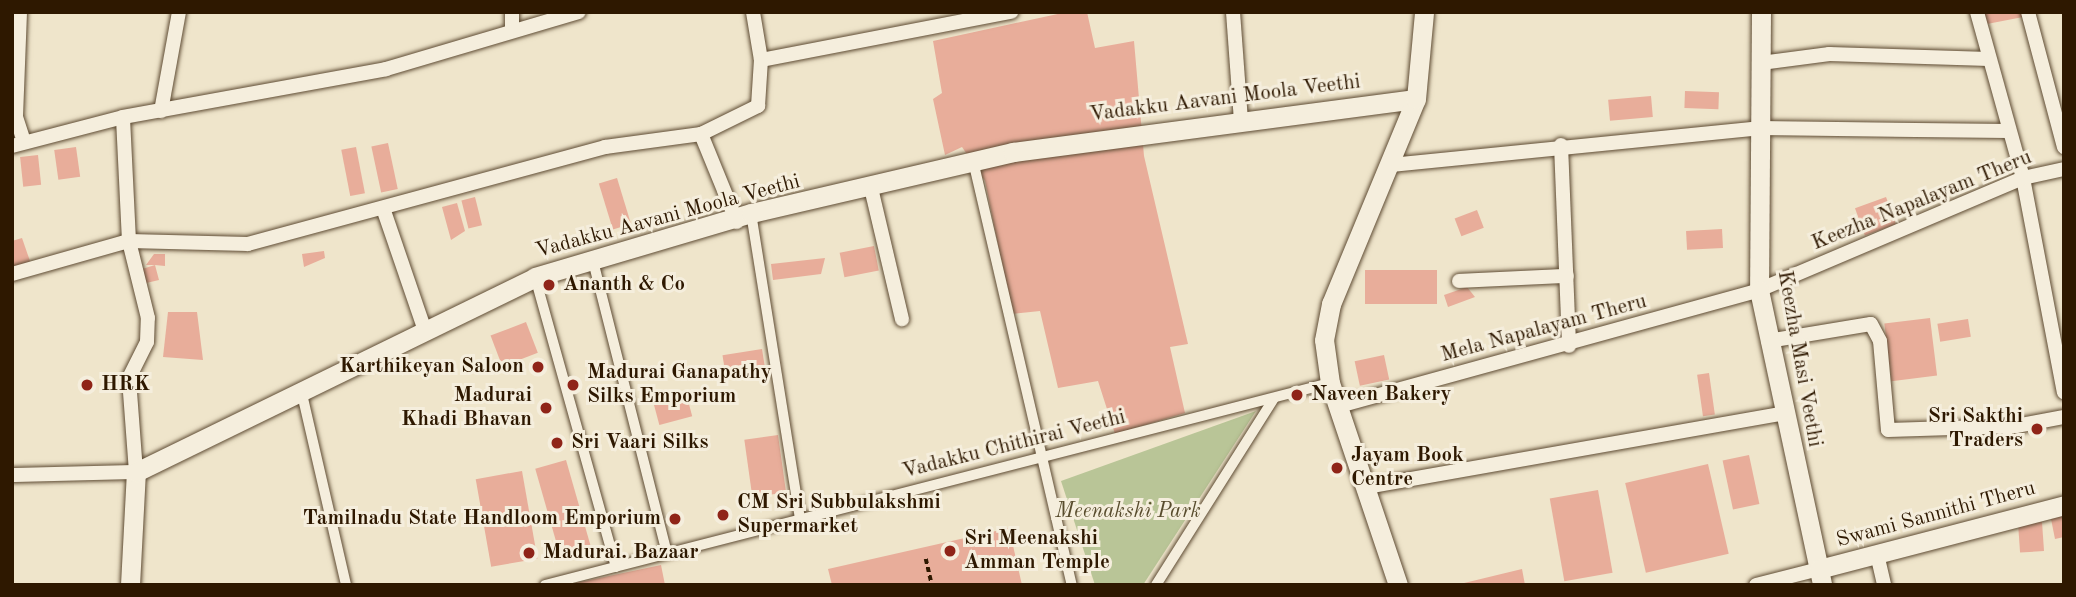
<!DOCTYPE html>
<html>
<head>
<meta charset="utf-8">
<style>
  body { margin:0 }
  #map { position:relative; width:2076px; height:597px; overflow:hidden; background:#efe5cb; font-family:"Old Standard TT",serif }
  div>[style] { position:absolute }
  [style*='--x'] { left:calc(var(--x)*1px); top:calc(var(--y)*1px); width:calc(var(--w)*1px); rotate:calc(var(--a)*1deg) }
  .green>* { inset:0; background:#b9c597 }
  .building>* { inset:0; background:#e8ad9a; transform-origin:0 0 }
  .path>* { height:3.5px; margin-top:-1.75px; transform-origin:0; background:repeating-linear-gradient(90deg,#2e1800 0 5px,transparent 0 8.5px) }
  .roads { filter:drop-shadow(0 0 2px #5e4b33) drop-shadow(0 0 2px #5e4b33) }
  .pedestrian>* { height:10px; margin:-5px; padding:0 5px; transform-origin:5px; border-radius:5px; background:#f5eedd }
  .minor>* { height:14px; margin:-7px; padding:0 7px; transform-origin:7px; border-radius:7px; background:#f5eedd }
  .secondary>* { height:19px; margin:-9.5px; padding:0 9.5px; transform-origin:9.5px; border-radius:9.5px; background:#f5eedd }
  .dots>* { width:19px; height:19px; translate:-50% -50%; box-sizing:border-box; border:4px solid #f5eedd; border-radius:50% }
  span { translate:-50% -50%; white-space:nowrap; text-align:center; line-height:1.15; -webkit-text-stroke:6px #f5eedd; paint-order:stroke }
  .street-label { font-size:21px; color:#2e1800 }
  .poi-label { font-size:21px; color:#2e1800; font-weight:700 }
  .left { translate:0 -50%; text-align:left }
  .right { translate:-100% -50%; text-align:right }
  .park-label { font-size:21px; color:#584c2d; font-style:italic }
  .frame { position:absolute; inset:0; border:14px solid #2e1800; pointer-events:none }
</style>
</head>
<body>
<div id="map">
  <div class="green">
    <i style="clip-path:polygon(1256px 411px,1143px 585px,1095px 585px,1061px 481px)"></i>
  </div>
  <div class="building">
    <i style="clip-path:polygon(1067px 12px,1087px 12px,1095px 48px,1134px 41px,1144px 156px,1188px 344px,1170px 347px,1185px 413px,1115px 434px,1098px 381px,1058px 388px,1040px 311px,1012px 314px,985px 181px,962px 147px,945px 155px,933px 99px,942px 93px,933px 41px)"></i>
    <i style="clip-path:polygon(1984px 12px,2021px 12px,2023px 17px,1987px 24px)"></i>
    <i style="left:1685px;top:91px;width:34px;height:17px;rotate:2deg"></i>
    <i style="left:1651px;top:96px;width:21px;height:43px;rotate:85deg"></i>
    <i style="left:388px;top:143px;width:47px;height:17px;rotate:78deg"></i>
    <i style="left:76px;top:147px;width:30px;height:22px;rotate:82deg"></i>
    <i style="left:356px;top:147px;width:47px;height:15px;rotate:79deg"></i>
    <i style="left:38px;top:155px;width:30px;height:18px;rotate:84deg"></i>
    <i style="left:617px;top:178px;width:48px;height:19px;rotate:73deg"></i>
    <i style="left:475px;top:197px;width:29px;height:14px;rotate:76deg"></i>
    <i style="left:1886px;top:197px;width:29px;height:33px;rotate:70deg"></i>
    <i style="clip-path:polygon(457px 203px,465px 231px,451px 240px,442px 207px)"></i>
    <i style="left:1477px;top:210px;width:19px;height:24px;rotate:69deg"></i>
    <i style="left:1722px;top:229px;width:19px;height:36px;rotate:87deg"></i>
    <i style="clip-path:polygon(22px 238px,31px 264px,12px 269px,12px 241px)"></i>
    <i style="left:874px;top:246px;width:25px;height:35px;rotate:79deg"></i>
    <i style="clip-path:polygon(324px 251px,325px 258px,304px 267px,302px 254px)"></i>
    <i style="clip-path:polygon(154px 254px,165px 254px,165px 266px,155px 265px,159px 280px,142px 284px,139px 270px,155px 265px,146px 265px)"></i>
    <i style="clip-path:polygon(825px 258px,821px 274px,773px 280px,771px 264px)"></i>
    <i style="left:1365px;top:270px;width:72px;height:34px"></i>
    <i style="clip-path:polygon(1467px 287px,1475px 297px,1448px 307px,1444px 295px)"></i>
    <i style="clip-path:polygon(168px 312px,197px 312px,203px 360px,163px 357px)"></i>
    <i style="left:1930px;top:318px;width:58px;height:46px;rotate:83deg"></i>
    <i style="left:1968px;top:319px;width:18px;height:31px;rotate:81deg"></i>
    <i style="left:526px;top:322px;width:33px;height:38px;rotate:69deg"></i>
    <i style="left:762px;top:349px;width:18px;height:40px;rotate:81deg"></i>
    <i style="left:1384px;top:355px;width:25px;height:30px;rotate:78deg"></i>
    <i style="left:1709px;top:373px;width:42px;height:12px;rotate:82deg"></i>
    <i style="left:686px;top:393px;width:24px;height:34px;rotate:75deg"></i>
    <i style="left:778px;top:435px;width:58px;height:34px;rotate:82deg"></i>
    <i style="left:1749px;top:455px;width:50px;height:27px;rotate:78deg"></i>
    <i style="left:566px;top:460px;width:90px;height:32px;rotate:74deg"></i>
    <i style="left:1708px;top:464px;width:92px;height:85px;rotate:77deg"></i>
    <i style="left:522px;top:471px;width:89px;height:47px;rotate:80deg"></i>
    <i style="left:1598px;top:490px;width:84px;height:49px;rotate:80deg"></i>
    <i style="clip-path:polygon(2064px 511px,2064px 537px,2055px 539px,2050px 514px)"></i>
    <i style="left:2042px;top:522px;width:29px;height:24px;rotate:86deg"></i>
    <i style="clip-path:polygon(1009px 528px,1022px 585px,832px 585px,828px 569px)"></i>
    <i style="clip-path:polygon(661px 565px,665px 585px,571px 585px,571px 584px)"></i>
    <i style="clip-path:polygon(1522px 569px,1525px 585px,1461px 585px,1460px 584px)"></i>
  </div>
  <div class="path">
    <i style="--x:926;--y:559;--w:27;--a:77"></i>
  </div>
  <div class="roads">
    <div class="pedestrian">
      <i style="--x:974;--y:165;--w:431;--a:76.9"></i>
      <i style="--x:751;--y:213;--w:310;--a:80.9"></i>
      <i style="--x:593;--y:261;--w:301;--a:75.8"></i>
      <i style="--x:535;--y:277;--w:301;--a:74.4"></i>
      <i style="--x:302;--y:394;--w:196;--a:77"></i>
      <i style="--x:545;--y:585;--w:811;--a:-14.43"></i>
      <i style="--x:1156;--y:585;--w:221;--a:-57.7"></i>
    </div>
    <div class="minor">
      <i style="--x:20;--y:12;--w:105;--a:92.2"></i>
      <i style="--x:16;--y:117;--w:26;--a:72"></i>
      <i style="--x:512;--y:12;--w:18;--a:90"></i>
      <i style="--x:1233;--y:12;--w:108;--a:85.8"></i>
      <i style="--x:1977;--y:12;--w:172;--a:74.5"></i>
      <i style="--x:2023;--y:178;--w:218;--a:79.2"></i>
      <i style="--x:2028;--y:12;--w:140;--a:75.1"></i>
      <i style="--x:761;--y:60;--w:255;--a:-10.9"></i>
      <i style="--x:1761;--y:63;--w:69;--a:-7.5"></i>
      <i style="--x:1829;--y:54;--w:160;--a:1.8"></i>
      <i style="--x:161;--y:111;--w:101;--a:-79.7"></i>
      <i style="--x:701;--y:134;--w:95;--a:67.8"></i>
      <i style="--x:1561;--y:145;--w:201;--a:87.7"></i>
      <i style="--x:12;--y:146;--w:115;--a:-14.6"></i>
      <i style="--x:123;--y:117;--w:267;--a:-10.3"></i>
      <i style="--x:386;--y:69;--w:201;--a:-16.5"></i>
      <i style="--x:1391;--y:165;--w:370;--a:-5.7"></i>
      <i style="--x:1759;--y:128;--w:249;--a:0.7"></i>
      <i style="--x:871;--y:188;--w:135;--a:76.7"></i>
      <i style="--x:384;--y:211;--w:127;--a:71.1"></i>
      <i style="--x:12;--y:274;--w:122;--a:-15.8"></i>
      <i style="--x:129;--y:241;--w:119;--a:1.4"></i>
      <i style="--x:248;--y:244;--w:370;--a:-15.2"></i>
      <i style="--x:605;--y:147;--w:97;--a:-7.7"></i>
      <i style="--x:701;--y:134;--w:64;--a:-26.2"></i>
      <i style="--x:758;--y:106;--w:46;--a:-86.3"></i>
      <i style="--x:761;--y:60;--w:49;--a:-99.5"></i>
      <i style="--x:1459;--y:281;--w:108;--a:-2.7"></i>
      <i style="--x:1768;--y:341;--w:104;--a:-9.4"></i>
      <i style="--x:1871;--y:324;--w:19;--a:62"></i>
      <i style="--x:1880;--y:341;--w:89;--a:84.9"></i>
      <i style="--x:1888;--y:430;--w:128;--a:-1.8"></i>
      <i style="--x:2016;--y:426;--w:49;--a:-10.6"></i>
      <i style="--x:1339;--y:406;--w:436;--a:-15.4"></i>
      <i style="--x:1759;--y:290;--w:287;--a:-23"></i>
      <i style="--x:2023;--y:178;--w:42;--a:-12.4"></i>
      <i style="--x:12;--y:475;--w:124;--a:-1.4"></i>
      <i style="--x:136;--y:472;--w:94;--a:-94.3"></i>
      <i style="--x:129;--y:378;--w:40;--a:-63.4"></i>
      <i style="--x:147;--y:342;--w:24;--a:-88"></i>
      <i style="--x:148;--y:318;--w:79;--a:-103.9"></i>
      <i style="--x:129;--y:241;--w:124;--a:-92.8"></i>
      <i style="--x:1366;--y:487;--w:424;--a:-10"></i>
      <i style="--x:1877;--y:554;--w:32;--a:77"></i>
      <i style="--x:1756;--y:585;--w:65;--a:-14.3"></i>
    </div>
    <div class="secondary">
      <i style="--x:1761;--y:12;--w:278;--a:90.4"></i>
      <i style="--x:1759;--y:290;--w:302;--a:77.9"></i>
      <i style="--x:1819;--y:569;--w:253;--a:-14.6"></i>
      <i style="--x:130;--y:585;--w:113;--a:-87"></i>
      <i style="--x:136;--y:472;--w:444;--a:-26"></i>
      <i style="--x:535;--y:277;--w:225;--a:-16.5"></i>
      <i style="--x:751;--y:213;--w:269;--a:-13.1"></i>
      <i style="--x:1013;--y:152;--w:406;--a:-7.5"></i>
      <i style="--x:1398;--y:585;--w:213;--a:-108.6"></i>
      <i style="--x:1330;--y:383;--w:43;--a:-97.9"></i>
      <i style="--x:1324;--y:340;--w:37;--a:-79"></i>
      <i style="--x:1331;--y:304;--w:222;--a:-67.5"></i>
      <i style="--x:1416;--y:99;--w:87;--a:-84.7"></i>
    </div>
  </div>
  <div class="dots">
    <i style="left:549px;top:285px;background:#8f2418"></i>
    <i style="left:538px;top:367px;background:#8f2418"></i>
    <i style="left:87px;top:385px;background:#8f2418"></i>
    <i style="left:573px;top:385px;background:#8f2418"></i>
    <i style="left:1297px;top:395px;background:#8f2418"></i>
    <i style="left:546px;top:408px;background:#8f2418"></i>
    <i style="left:2037px;top:429px;background:#8f2418"></i>
    <i style="left:557px;top:443px;background:#8f2418"></i>
    <i style="left:1337px;top:468px;background:#8f2418"></i>
    <i style="left:723px;top:515px;background:#8f2418"></i>
    <i style="left:675px;top:519px;background:#8f2418"></i>
    <i style="left:950px;top:551px;background:#8f2418"></i>
    <i style="left:529px;top:553px;background:#8f2418"></i>
  </div>
  <div class="street-label">
    <span style="left:1225px;top:99px;rotate:-7deg">Vadakku Aavani Moola Veethi</span>
    <span style="left:1922px;top:201px;rotate:-22deg">Keezha Napalayam Theru</span>
    <span style="left:668px;top:217px;rotate:-15deg">Vadakku Aavani Moola Veethi</span>
    <span style="left:1544px;top:329px;rotate:-15deg">Mela Napalayam Theru</span>
    <span style="left:1799px;top:359px;rotate:80deg">Keezha Masi Veethi</span>
    <span style="left:1014px;top:445px;rotate:-14deg">Vadakku Chithirai Veethi</span>
    <span style="left:1936px;top:515px;rotate:-15deg">Swami Sannithi Theru</span>
  </div>
  <div class="poi-label">
    <span class="left" style="left:563px;top:285px">Ananth &amp; Co</span>
    <span class="right" style="left:524px;top:367px">Karthikeyan Saloon</span>
    <span class="left" style="left:587px;top:385px">Madurai Ganapathy<br>Silks Emporium</span>
    <span class="left" style="left:101px;top:385px">HRK</span>
    <span class="left" style="left:1311px;top:395px">Naveen Bakery</span>
    <span class="right" style="left:532px;top:408px">Madurai<br>Khadi Bhavan</span>
    <span class="right" style="left:2023px;top:429px">Sri Sakthi<br>Traders</span>
    <span class="left" style="left:571px;top:443px">Sri Vaari Silks</span>
    <span class="left" style="left:1351px;top:468px">Jayam Book<br>Centre</span>
    <span class="left" style="left:737px;top:515px">CM Sri Subbulakshmi<br>Supermarket</span>
    <span class="right" style="left:661px;top:519px">Tamilnadu State Handloom Emporium</span>
    <span class="left" style="left:964px;top:551px">Sri Meenakshi<br>Amman Temple</span>
    <span class="left" style="left:543px;top:553px">Madurai. Bazaar</span>
  </div>
  <div class="park-label">
    <span style="left:1128px;top:512px">Meenakshi Park</span>
  </div>
  <div class="frame"></div>
</div>
</body>
</html>
